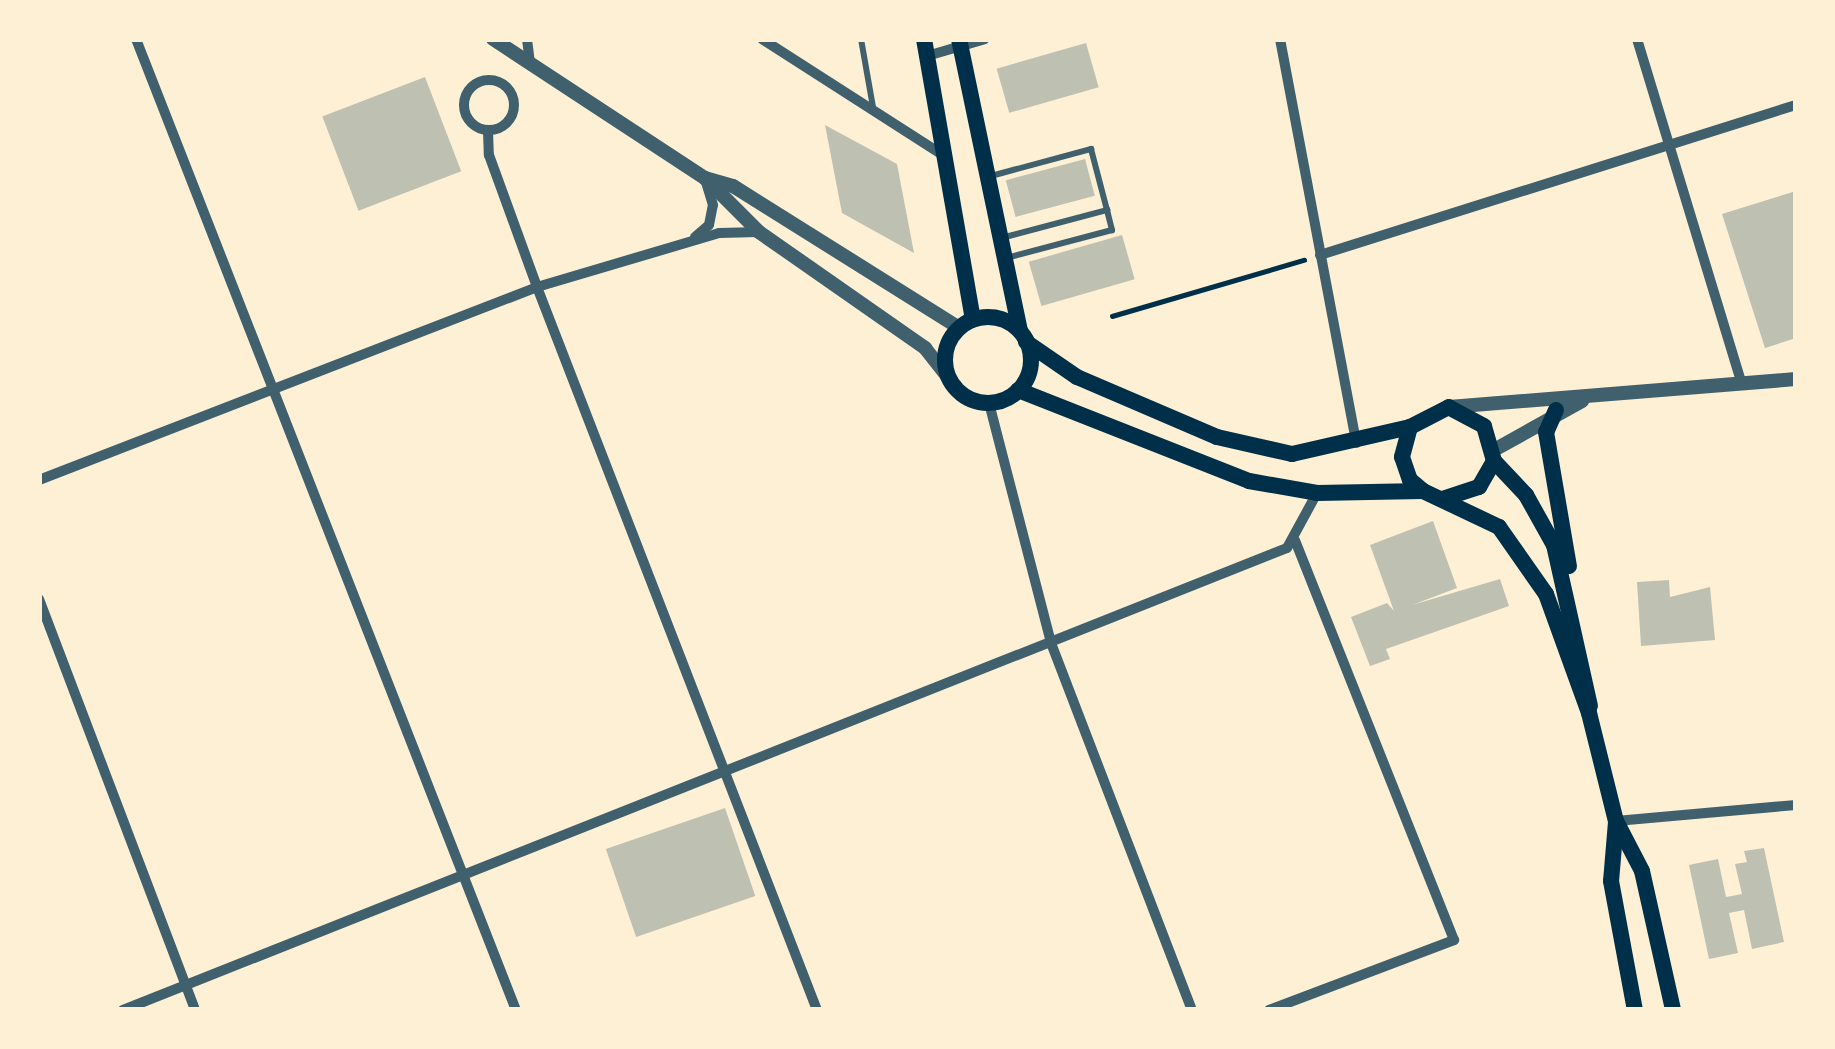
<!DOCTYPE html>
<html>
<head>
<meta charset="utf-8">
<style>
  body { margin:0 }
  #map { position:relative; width:1835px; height:1049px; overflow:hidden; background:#fdf0d5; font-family:"Varela Round",sans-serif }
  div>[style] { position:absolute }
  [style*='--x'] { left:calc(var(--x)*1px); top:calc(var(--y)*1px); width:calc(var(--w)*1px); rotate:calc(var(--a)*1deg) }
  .building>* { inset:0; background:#bec0b2; transform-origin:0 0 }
  .path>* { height:4.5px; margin:-2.25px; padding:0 2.25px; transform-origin:2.25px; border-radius:2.25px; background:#003049 }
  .service>* { height:6px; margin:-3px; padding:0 3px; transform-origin:3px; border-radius:3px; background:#3f606c }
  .minor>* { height:10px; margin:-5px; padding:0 5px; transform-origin:5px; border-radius:5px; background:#3f606c }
  .minor>.ring { margin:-5px; padding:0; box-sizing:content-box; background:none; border:10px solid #3f606c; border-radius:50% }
  .tertiary>* { height:14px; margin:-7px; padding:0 7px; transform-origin:7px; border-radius:7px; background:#3f606c }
  .secondary>* { height:16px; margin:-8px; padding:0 8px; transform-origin:8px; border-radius:8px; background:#003049 }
  .secondary>.ring { margin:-8px; padding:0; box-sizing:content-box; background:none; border:16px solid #003049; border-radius:50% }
  span { translate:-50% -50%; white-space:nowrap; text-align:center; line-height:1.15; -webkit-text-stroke:9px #fdf0d5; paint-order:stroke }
  .frame { position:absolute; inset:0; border:42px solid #fdf0d5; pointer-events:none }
</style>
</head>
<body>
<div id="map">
  <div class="building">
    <i style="left:1086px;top:43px;width:46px;height:93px;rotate:74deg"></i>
    <i style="left:425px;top:77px;width:101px;height:110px;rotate:69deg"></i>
    <i style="clip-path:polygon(825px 125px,897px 164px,914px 253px,842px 213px)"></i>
    <i style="left:1085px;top:159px;width:38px;height:82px;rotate:75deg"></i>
    <i style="clip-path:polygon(1796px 191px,1796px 338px,1765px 348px,1722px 214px)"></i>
    <i style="left:1122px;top:235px;width:46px;height:97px;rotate:74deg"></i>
    <i style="clip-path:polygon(1433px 521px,1457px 588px,1412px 605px,1500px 579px,1509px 606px,1386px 649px,1390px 659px,1370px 666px,1351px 617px,1387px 603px,1394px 611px,1370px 545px)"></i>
    <i style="clip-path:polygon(1669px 580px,1670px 597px,1710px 587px,1715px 640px,1641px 646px,1637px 582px)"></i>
    <i style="left:725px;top:808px;width:93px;height:126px;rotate:71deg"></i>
    <i style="clip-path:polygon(1764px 848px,1784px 942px,1752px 949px,1744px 910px,1729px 913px,1738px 953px,1709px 959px,1689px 865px,1718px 859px,1726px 897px,1742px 894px,1735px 864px,1747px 862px,1744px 851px)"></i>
  </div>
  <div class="path">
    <i style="--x:1112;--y:316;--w:200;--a:-16.3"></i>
  </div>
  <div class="service">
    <i style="--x:861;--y:39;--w:69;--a:80"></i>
    <i style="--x:991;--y:176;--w:104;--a:-15.1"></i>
    <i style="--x:1091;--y:149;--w:63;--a:75.3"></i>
    <i style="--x:1107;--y:210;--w:21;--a:76"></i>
    <i style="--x:1112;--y:230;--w:106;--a:165.2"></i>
    <i style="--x:1005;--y:237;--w:106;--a:-14.8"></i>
  </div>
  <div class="minor">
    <i style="--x:136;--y:39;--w:1043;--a:68.63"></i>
    <i style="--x:527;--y:39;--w:24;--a:83"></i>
    <i style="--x:762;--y:39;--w:219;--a:32.7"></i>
    <i style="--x:1280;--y:39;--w:411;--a:79.3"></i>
    <i style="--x:1637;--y:39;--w:361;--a:73.1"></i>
    <i style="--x:927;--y:56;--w:60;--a:-16.3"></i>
    <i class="ring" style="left:464px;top:80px;width:40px;height:40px"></i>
    <i style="--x:488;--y:131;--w:24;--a:88"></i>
    <i style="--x:489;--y:155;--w:140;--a:70"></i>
    <i style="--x:537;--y:287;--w:775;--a:68.83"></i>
    <i style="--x:695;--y:237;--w:18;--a:-41"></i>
    <i style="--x:709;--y:225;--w:20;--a:-79"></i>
    <i style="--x:713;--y:205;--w:27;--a:-107"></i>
    <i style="--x:1320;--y:255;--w:499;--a:-17.5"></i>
    <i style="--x:989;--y:403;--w:248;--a:75.5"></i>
    <i style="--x:1051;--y:643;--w:393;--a:69"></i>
    <i style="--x:39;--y:480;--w:534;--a:-21.18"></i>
    <i style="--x:537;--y:287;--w:190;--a:-16.5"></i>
    <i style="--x:719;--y:233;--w:40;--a:-1.4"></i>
    <i style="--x:39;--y:599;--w:440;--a:69.2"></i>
    <i style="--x:1616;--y:821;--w:181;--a:-5.1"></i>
    <i style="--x:123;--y:1010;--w:1252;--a:-21.65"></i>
    <i style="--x:1287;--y:548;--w:63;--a:-61.4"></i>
    <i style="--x:1269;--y:1010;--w:198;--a:-20.7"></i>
    <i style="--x:1454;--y:940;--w:430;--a:-111.7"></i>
  </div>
  <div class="tertiary">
    <i style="--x:493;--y:39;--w:254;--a:33.3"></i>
    <i style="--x:705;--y:178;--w:29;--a:16"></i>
    <i style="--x:733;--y:186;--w:267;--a:32.1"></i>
    <i style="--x:705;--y:178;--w:76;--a:45"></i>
    <i style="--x:759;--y:232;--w:203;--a:34.9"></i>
    <i style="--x:925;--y:348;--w:42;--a:51.8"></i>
    <i style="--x:1449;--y:407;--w:348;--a:-4.6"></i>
    <i style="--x:1494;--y:450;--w:101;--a:-29.1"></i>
  </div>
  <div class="secondary">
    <i style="--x:924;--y:39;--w:285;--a:80.1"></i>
    <i style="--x:959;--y:39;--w:298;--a:78.2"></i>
    <i class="ring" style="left:945px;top:317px;width:70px;height:70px"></i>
    <i style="--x:1026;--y:342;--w:62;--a:34.5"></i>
    <i style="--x:1077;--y:377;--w:152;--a:23.2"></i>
    <i style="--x:1217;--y:437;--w:77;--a:12.8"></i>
    <i style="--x:1292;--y:454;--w:121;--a:-12.9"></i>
    <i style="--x:1018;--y:390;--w:248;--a:21.5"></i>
    <i style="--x:1249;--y:481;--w:69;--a:10"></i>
    <i style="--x:1317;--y:493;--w:106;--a:-1.1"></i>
    <i style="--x:1556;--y:410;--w:24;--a:114"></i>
    <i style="--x:1546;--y:432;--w:136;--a:80.3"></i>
    <i style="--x:1494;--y:461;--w:47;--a:46.7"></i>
    <i style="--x:1526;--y:495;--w:57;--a:60.8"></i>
    <i style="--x:1554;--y:545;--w:165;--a:77.4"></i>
    <i style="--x:1442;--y:499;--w:39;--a:-18"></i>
    <i style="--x:1479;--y:487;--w:30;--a:-60"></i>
    <i style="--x:1494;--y:461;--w:36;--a:-106"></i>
    <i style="--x:1484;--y:426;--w:40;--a:-152"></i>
    <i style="--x:1449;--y:407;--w:44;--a:152.9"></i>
    <i style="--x:1410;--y:427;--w:31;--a:105"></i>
    <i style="--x:1402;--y:457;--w:24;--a:71"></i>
    <i style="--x:1410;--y:480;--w:17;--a:40"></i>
    <i style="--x:1423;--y:491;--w:84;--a:25.3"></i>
    <i style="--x:1499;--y:527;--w:82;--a:55"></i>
    <i style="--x:1546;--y:594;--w:127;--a:70.1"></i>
    <i style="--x:1589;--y:713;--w:111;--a:76"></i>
    <i style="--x:1616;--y:821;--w:56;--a:62.5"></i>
    <i style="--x:1642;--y:871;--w:142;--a:77.4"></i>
    <i style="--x:1616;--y:822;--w:59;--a:94.8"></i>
    <i style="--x:1611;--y:881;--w:131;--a:79.5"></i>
  </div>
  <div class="frame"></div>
</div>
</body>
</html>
